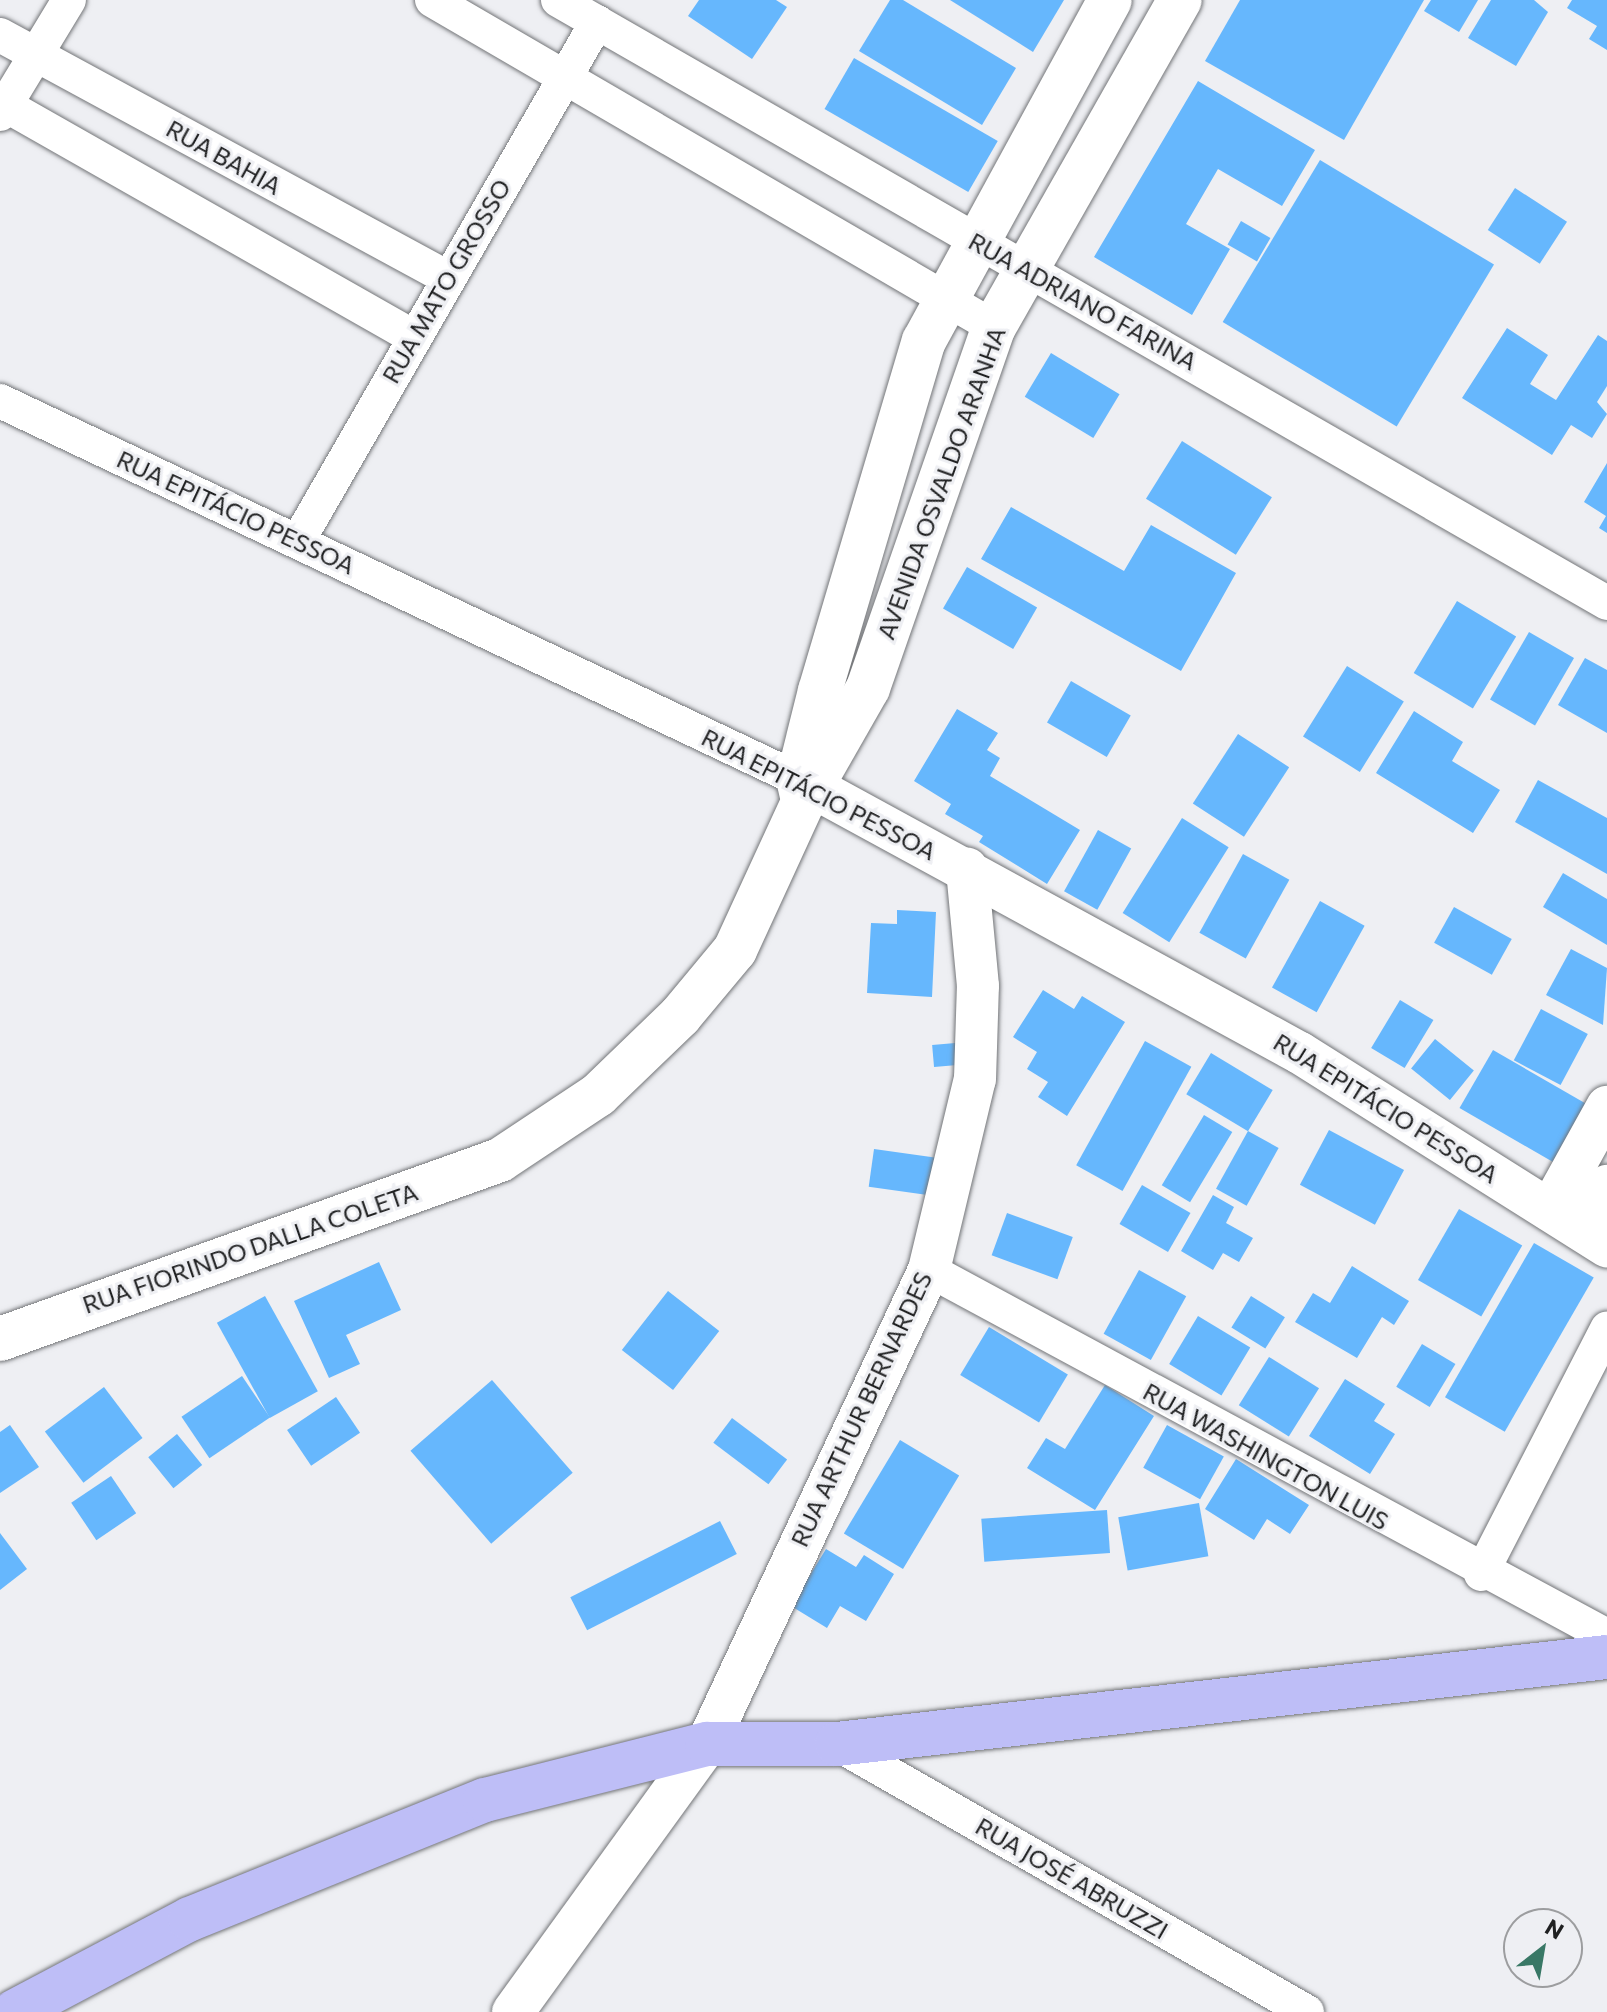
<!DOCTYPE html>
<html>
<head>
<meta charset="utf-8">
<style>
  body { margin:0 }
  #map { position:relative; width:1607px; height:2012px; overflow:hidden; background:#eeeff3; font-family:Commissioner,sans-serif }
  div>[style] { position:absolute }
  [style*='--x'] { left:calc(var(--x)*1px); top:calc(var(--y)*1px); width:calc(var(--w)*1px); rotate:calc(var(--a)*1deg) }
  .building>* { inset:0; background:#66b7fd; transform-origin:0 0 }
  .roads { filter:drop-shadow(0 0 2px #737578) drop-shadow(0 0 2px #737578) }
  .minor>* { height:34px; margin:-17px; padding:0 17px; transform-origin:17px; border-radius:17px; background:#fff }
  .tertiary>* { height:42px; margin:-21px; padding:0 21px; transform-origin:21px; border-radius:21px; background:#fff }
  .secondary>* { height:44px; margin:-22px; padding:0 22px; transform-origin:22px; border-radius:22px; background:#fff }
  .trunk>* { height:44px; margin:-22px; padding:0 22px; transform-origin:22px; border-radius:22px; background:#bebef7 }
  span { translate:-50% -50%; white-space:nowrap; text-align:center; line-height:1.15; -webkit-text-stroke:6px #eeeff3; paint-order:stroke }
  .street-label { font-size:24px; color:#202122 }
  .north { position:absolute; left:1503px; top:1908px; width:80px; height:80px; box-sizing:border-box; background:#eeeff3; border:2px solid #9c9d9f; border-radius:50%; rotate:31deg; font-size:22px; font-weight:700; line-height:32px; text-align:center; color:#202122 }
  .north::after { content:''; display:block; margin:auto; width:28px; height:36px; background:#397866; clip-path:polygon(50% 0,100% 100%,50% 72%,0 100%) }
</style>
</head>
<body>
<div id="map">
  <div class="building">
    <i style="clip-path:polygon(699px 0,776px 0,787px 7px,752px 59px,688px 16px)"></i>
    <i style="clip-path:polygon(890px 0,903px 0,1016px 68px,982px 125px,859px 51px)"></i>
    <i style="clip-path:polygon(950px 0,1064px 0,1033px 52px)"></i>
    <i style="clip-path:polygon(1240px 0,1424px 0,1344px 140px,1205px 61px)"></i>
    <i style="clip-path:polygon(1431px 0,1478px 0,1459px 32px,1424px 11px)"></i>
    <i style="clip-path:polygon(1491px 0,1534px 0,1548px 12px,1516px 66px,1468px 38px)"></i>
    <i style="clip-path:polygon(1572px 0,1607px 0,1607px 50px,1589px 39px,1597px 26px,1567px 8px)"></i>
    <i style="left:854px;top:58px;width:166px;height:59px;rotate:30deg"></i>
    <i style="clip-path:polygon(1198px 81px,1315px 150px,1282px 206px,1218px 169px,1186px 224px,1230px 249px,1192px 315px,1094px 257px)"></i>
    <i style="left:1320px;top:160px;width:203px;height:189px;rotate:31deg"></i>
    <i style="left:1515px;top:188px;width:62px;height:50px;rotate:33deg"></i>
    <i style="left:1241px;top:221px;width:34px;height:27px;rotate:30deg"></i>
    <i style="clip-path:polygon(1507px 328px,1548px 355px,1530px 384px,1556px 400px,1598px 335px,1607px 341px,1607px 386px,1597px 402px,1607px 414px,1592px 438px,1571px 425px,1552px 455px,1462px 398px)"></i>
    <i style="left:1051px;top:353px;width:80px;height:51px;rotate:31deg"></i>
    <i style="left:1182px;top:441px;width:106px;height:68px;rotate:32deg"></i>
    <i style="clip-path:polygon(1607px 463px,1607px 533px,1599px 528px,1606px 516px,1584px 502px)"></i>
    <i style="clip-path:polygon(1011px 507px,1124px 571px,1151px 525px,1236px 573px,1181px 671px,981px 559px)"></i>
    <i style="left:967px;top:567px;width:81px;height:48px;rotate:30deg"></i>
    <i style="left:1457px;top:601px;width:69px;height:84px;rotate:31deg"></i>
    <i style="left:1529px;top:632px;width:52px;height:78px;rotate:30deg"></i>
    <i style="clip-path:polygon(1585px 658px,1607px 670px,1607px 733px,1558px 705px)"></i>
    <i style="left:1347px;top:666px;width:67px;height:83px;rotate:32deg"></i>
    <i style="left:1071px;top:681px;width:69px;height:48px;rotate:30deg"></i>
    <i style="clip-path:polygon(957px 709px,998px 733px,987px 750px,1000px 758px,990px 776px,1080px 830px,1047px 884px,979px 842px,983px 836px,945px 814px,951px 804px,914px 781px)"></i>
    <i style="clip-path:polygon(1414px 711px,1463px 742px,1452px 761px,1500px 790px,1473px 833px,1376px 773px)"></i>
    <i style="left:1238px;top:734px;width:61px;height:83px;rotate:33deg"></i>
    <i style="clip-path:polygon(1538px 780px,1607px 818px,1607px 874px,1515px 822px)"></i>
    <i style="left:1182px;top:818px;width:55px;height:112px;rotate:32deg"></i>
    <i style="left:1098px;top:830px;width:38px;height:70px;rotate:29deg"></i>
    <i style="left:1243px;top:854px;width:53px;height:90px;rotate:29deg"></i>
    <i style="clip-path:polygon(1563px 873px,1607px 899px,1607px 945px,1543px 907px)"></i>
    <i style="left:1320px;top:901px;width:51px;height:99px;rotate:29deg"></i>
    <i style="left:1454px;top:907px;width:66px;height:41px;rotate:29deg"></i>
    <i style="clip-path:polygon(897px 910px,936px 912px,932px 997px,867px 993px,871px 923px,897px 924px)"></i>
    <i style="clip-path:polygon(1571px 949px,1607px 968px,1603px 1025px,1546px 995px)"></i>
    <i style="clip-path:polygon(1043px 990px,1074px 1009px,1082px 996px,1125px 1022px,1067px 1116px,1038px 1097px,1048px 1082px,1027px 1069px,1037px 1052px,1013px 1037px)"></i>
    <i style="left:1400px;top:1000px;width:39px;height:56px;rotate:31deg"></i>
    <i style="left:1541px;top:1009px;width:53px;height:58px;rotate:28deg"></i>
    <i style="left:1435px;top:1039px;width:50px;height:38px;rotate:39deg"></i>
    <i style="left:1145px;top:1041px;width:53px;height:142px;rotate:29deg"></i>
    <i style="left:967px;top:1042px;width:22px;height:35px;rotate:85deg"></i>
    <i style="left:1493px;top:1050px;width:109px;height:67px;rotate:30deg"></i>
    <i style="left:1211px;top:1053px;width:72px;height:48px;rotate:31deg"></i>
    <i style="left:1204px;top:1115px;width:33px;height:82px;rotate:31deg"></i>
    <i style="left:1329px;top:1130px;width:85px;height:62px;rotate:28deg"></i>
    <i style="left:1248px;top:1131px;width:35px;height:66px;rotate:29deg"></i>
    <i style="left:874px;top:1149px;width:72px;height:38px;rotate:8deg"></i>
    <i style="left:1142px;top:1185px;width:56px;height:45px;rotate:30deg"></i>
    <i style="clip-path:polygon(1213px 1195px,1234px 1207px,1226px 1223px,1253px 1238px,1239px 1262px,1223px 1253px,1213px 1270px,1181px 1251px)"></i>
    <i style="left:1459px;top:1209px;width:73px;height:82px;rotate:30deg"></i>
    <i style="left:1007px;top:1213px;width:70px;height:45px;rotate:20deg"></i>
    <i style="left:1534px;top:1243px;width:69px;height:178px;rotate:30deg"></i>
    <i style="clip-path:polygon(379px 1262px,401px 1310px,346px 1335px,360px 1364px,329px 1378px,294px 1301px)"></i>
    <i style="clip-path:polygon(1352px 1266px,1409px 1301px,1394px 1325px,1382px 1317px,1357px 1358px,1295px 1322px,1313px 1293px,1330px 1303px)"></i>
    <i style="left:1139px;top:1270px;width:54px;height:73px;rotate:29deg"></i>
    <i style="left:668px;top:1291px;width:65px;height:75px;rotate:38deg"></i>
    <i style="left:265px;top:1296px;width:109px;height:55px;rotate:61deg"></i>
    <i style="left:1251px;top:1296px;width:40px;height:37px;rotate:32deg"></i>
    <i style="left:1198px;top:1316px;width:61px;height:56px;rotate:31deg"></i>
    <i style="left:989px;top:1327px;width:92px;height:56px;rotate:31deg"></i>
    <i style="left:1422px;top:1344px;width:39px;height:50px;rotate:31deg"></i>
    <i style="left:1269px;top:1357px;width:59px;height:57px;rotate:32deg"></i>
    <i style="left:242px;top:1376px;width:50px;height:73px;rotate:56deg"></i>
    <i style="clip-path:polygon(1345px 1379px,1385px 1404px,1374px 1421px,1395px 1434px,1370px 1474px,1309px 1436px)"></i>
    <i style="left:492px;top:1380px;width:123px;height:108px;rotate:49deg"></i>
    <i style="clip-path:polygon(1105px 1385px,1154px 1416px,1095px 1510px,1027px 1468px,1046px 1438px,1065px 1449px)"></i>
    <i style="left:104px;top:1387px;width:64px;height:74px;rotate:53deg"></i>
    <i style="left:336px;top:1397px;width:43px;height:59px;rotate:56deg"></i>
    <i style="left:732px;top:1418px;width:69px;height:31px;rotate:37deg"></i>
    <i style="clip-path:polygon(10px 1425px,39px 1467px,0 1493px,0 1432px)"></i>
    <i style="left:1167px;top:1425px;width:65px;height:49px;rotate:29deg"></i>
    <i style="left:177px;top:1434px;width:40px;height:37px;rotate:51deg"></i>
    <i style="left:900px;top:1440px;width:69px;height:109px;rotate:31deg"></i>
    <i style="clip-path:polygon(1236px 1459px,1309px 1505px,1290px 1534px,1267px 1519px,1254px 1540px,1205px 1509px)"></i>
    <i style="left:111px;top:1476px;width:45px;height:48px;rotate:56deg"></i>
    <i style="left:1199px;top:1503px;width:54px;height:82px;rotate:80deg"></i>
    <i style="left:1107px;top:1510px;width:43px;height:126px;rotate:86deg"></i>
    <i style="left:720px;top:1521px;width:37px;height:168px;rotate:63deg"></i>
    <i style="clip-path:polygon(0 1533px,27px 1569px,0 1590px)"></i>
    <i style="clip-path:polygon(826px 1549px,856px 1567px,864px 1555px,894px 1574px,866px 1621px,840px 1606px,827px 1628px,791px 1606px)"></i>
  </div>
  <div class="roads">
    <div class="minor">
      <i style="--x:432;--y:0;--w:650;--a:30.19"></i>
      <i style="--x:558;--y:0;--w:1210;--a:29.89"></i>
      <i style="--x:0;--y:35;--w:510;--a:28.48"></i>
      <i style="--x:0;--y:102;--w:475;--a:29.6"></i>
      <i style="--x:0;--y:114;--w:133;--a:-58.8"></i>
      <i style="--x:0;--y:401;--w:883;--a:25.35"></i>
      <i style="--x:298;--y:541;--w:599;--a:-60.05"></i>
      <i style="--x:929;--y:1270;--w:770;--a:28.36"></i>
      <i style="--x:1481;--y:1574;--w:276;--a:-62.8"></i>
      <i style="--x:837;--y:1744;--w:541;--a:29.69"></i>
    </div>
    <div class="tertiary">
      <i style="--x:798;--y:779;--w:572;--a:28.63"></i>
      <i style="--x:1300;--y:1053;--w:363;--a:32.2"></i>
      <i style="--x:1550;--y:1210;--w:118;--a:-61"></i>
      <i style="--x:1582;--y:1230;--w:51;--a:-60.4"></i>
      <i style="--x:513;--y:2012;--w:331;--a:-54.1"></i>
      <i style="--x:707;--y:1744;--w:523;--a:-64.9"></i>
      <i style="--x:929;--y:1270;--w:196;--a:-76.5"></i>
      <i style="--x:975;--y:1079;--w:93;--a:-88.2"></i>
      <i style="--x:978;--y:986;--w:118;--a:-95.4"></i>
    </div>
    <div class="secondary">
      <i style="--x:802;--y:796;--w:17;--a:-103"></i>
      <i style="--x:798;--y:779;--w:91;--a:-76"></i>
      <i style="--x:820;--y:691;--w:365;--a:-73.5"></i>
      <i style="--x:924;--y:341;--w:388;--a:-61.4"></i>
      <i style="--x:0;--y:1339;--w:531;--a:-19.7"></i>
      <i style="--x:500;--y:1160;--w:118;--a:-33.6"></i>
      <i style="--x:598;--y:1095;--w:114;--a:-43.9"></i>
      <i style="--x:680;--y:1016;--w:86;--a:-50.2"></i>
      <i style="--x:735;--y:950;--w:163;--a:-65.3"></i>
      <i style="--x:803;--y:802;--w:131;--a:-60.3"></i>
      <i style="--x:868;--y:688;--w:382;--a:-70.8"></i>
      <i style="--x:994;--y:327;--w:376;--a:-60.4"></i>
    </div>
    <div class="trunk">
      <i style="--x:14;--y:2012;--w:199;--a:-27.9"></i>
      <i style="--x:190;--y:1919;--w:318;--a:-22"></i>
      <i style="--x:485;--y:1800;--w:229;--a:-14.2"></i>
      <i style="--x:707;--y:1744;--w:130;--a:0"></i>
      <i style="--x:837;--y:1744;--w:775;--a:-6.45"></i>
    </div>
  </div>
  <div class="street-label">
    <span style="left:224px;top:157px;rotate:29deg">RUA BAHIA</span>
    <span style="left:446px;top:281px;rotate:-60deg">RUA MATO GROSSO</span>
    <span style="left:1083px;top:301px;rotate:29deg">RUA ADRIANO FARINA</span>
    <span style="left:941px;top:483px;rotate:-70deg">AVENIDA OSVALDO ARANHA</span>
    <span style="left:236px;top:512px;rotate:25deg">RUA EPITÁCIO PESSOA</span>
    <span style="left:819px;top:794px;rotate:27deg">RUA EPITÁCIO PESSOA</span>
    <span style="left:1386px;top:1108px;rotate:32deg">RUA EPITÁCIO PESSOA</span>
    <span style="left:250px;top:1248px;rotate:-19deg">RUA FIORINDO DALLA COLETA</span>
    <span style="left:861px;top:1409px;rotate:-65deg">RUA ARTHUR BERNARDES</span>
    <span style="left:1266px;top:1456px;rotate:29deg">RUA WASHINGTON LUIS</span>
    <span style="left:1072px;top:1878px;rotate:30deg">RUA JOSÉ ABRUZZI</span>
  </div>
  <div class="north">N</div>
</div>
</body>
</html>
